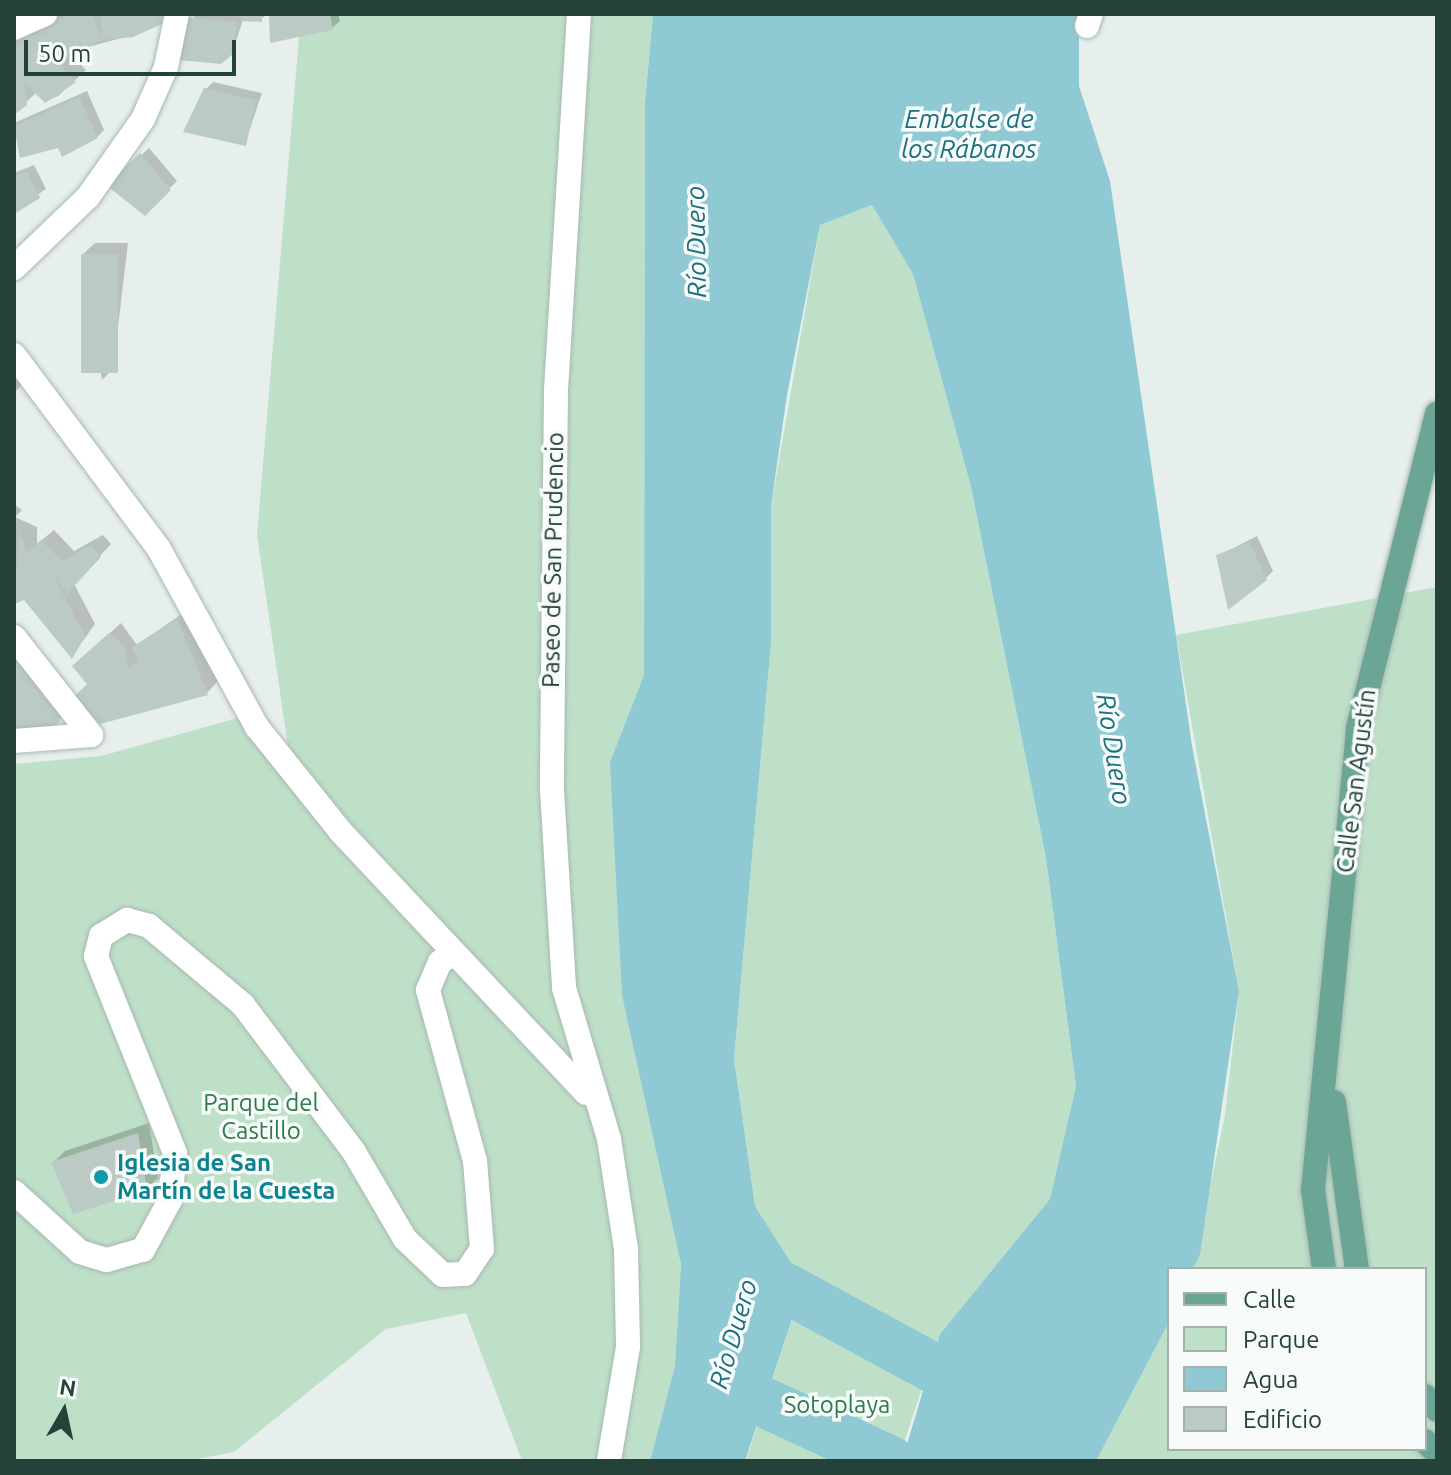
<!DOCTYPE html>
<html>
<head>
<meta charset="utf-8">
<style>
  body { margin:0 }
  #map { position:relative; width:1451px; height:1475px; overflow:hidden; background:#e6efeb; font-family:Ubuntu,sans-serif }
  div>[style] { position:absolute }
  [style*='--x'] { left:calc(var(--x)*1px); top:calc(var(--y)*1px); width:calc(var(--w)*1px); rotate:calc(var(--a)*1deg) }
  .green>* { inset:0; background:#bfe0c8 }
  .water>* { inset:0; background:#8ec9d4 }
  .shadow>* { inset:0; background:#0003 }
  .river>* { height:50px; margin:-25px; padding:0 25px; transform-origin:25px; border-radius:25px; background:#8ec9d4 }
  .building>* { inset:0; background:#bbcac4; transform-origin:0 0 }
  .roads { filter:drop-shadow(0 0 2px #a8b8b2) drop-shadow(0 0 2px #a8b8b2) }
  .street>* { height:24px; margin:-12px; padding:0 12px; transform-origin:12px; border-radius:12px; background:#fff }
  .primary>* { height:24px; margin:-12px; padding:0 12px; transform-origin:12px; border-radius:12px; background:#6aa596 }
  .dots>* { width:22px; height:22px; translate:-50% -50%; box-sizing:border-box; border:4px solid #f7fbf9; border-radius:50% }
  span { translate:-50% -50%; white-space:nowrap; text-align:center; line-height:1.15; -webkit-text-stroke:7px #f7fbf9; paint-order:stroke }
  .street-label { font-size:24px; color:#24423a }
  .park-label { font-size:24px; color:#2d7a4b }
  .culture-label { font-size:24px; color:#0d838f; font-weight:700 }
  .left { translate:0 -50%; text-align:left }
  .water-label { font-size:26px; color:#1c6f80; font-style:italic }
  .frame { position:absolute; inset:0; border:16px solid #24423a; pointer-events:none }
  .legend { position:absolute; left:1167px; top:1267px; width:260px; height:184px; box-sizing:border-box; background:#f7fbf9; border:2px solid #a3b1ad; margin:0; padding:10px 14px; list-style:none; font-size:24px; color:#24423a }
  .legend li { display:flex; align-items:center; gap:16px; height:40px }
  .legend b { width:40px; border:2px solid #a3b1ad }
  .north { position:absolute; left:24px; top:1371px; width:80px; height:80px; -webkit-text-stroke:6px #f7fbf9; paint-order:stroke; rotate:9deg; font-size:22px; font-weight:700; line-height:32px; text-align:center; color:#24423a }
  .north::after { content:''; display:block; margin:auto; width:28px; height:36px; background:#24423a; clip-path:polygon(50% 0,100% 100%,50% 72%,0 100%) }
  .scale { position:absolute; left:24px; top:40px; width:212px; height:36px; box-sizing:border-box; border:4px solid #24423a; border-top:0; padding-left:10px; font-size:24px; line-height:28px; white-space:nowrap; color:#24423a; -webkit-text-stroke:6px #f7fbf9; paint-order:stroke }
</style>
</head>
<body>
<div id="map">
  <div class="green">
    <i style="clip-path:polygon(301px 14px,653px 14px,645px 103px,644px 675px,610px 762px,681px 1264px,675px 1366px,650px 1461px,522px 1461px,466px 1313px,386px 1329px,234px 1452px,187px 1461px,14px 1461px,14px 764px,101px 756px,241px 717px,293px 781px,257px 535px)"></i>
    <i style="clip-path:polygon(872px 205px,913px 274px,971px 487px,1046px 858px,1076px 1086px,1050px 1199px,940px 1334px,898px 1461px,746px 1461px,804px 1283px,755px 1206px,734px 1059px,771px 643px,771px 506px,820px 225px)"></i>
    <i style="clip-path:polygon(1437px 587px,1437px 1461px,1096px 1461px,1169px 1322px,1169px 1449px,1425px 1449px,1425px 1269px,1193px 1269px,1225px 1115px,1239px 991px,1176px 635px)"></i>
  </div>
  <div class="water">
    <i style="clip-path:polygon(653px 14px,1079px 14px,1079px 86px,1110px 181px,1192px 746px,1239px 991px,1200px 1254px,1193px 1269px,1169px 1269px,1169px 1322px,1096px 1461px,902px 1461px,940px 1334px,1050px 1199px,1076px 1086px,1046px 858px,971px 487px,913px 274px,872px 205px,820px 225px,787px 395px,771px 506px,771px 643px,734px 1059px,755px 1206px,804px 1283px,745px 1461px,650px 1461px,675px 1366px,681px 1264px,622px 995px,610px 762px,644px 675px,645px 103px)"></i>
  </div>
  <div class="shadow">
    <i style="clip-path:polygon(56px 14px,169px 14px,133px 35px,69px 52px,86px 70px,58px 96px,46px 101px,37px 92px,14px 113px,14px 43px)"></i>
    <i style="clip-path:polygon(191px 14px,265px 14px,264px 17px,243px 20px,232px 53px)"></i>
    <i style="clip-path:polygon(271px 14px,338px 14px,340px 21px,332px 28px)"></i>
    <i style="clip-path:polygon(213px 82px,262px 93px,245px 143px,206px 89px)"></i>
    <i style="clip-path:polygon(87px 91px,104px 130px,97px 137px,21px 156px,14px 123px)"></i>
    <i style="clip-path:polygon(149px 148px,177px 181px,145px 213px,109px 185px)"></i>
    <i style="clip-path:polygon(34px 165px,46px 189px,14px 211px,14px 173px)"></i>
    <i style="clip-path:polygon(95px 243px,128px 243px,113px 369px,102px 380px,83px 254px)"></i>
    <i style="clip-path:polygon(14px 374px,23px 384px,14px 393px)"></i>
    <i style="clip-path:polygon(14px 504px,22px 510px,15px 517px,37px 527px,37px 544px,54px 530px,74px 551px,103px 535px,111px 544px,74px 584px,95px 624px,72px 656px,25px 598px,14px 601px)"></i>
    <i style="clip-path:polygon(1257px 536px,1273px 571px,1266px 578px,1218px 556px)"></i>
    <i style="clip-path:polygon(189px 609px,218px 681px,207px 693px,89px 684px,86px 655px,121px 623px,137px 645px)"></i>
    <i style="clip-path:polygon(149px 1123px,158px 1178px,146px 1189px,53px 1163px,65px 1151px)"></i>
  </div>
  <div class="river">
    <i style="--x:754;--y:1271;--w:269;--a:28.4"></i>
    <i style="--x:720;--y:1382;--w:188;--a:24.8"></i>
  </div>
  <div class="building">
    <i style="clip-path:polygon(93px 14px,102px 40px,55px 60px,76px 82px,45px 103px,25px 83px,27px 105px,14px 115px,14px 45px,52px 18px)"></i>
    <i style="clip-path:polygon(100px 14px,162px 14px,164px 23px,133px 37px,102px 40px)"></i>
    <i style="clip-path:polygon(240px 14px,262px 14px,262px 22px,241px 21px)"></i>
    <i style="clip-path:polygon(269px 14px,330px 14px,333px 30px,270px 43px)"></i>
    <i style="clip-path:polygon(186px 17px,237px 22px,233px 54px,221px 64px,178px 60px)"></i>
    <i style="clip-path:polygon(204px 88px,256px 100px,246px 146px,183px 132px)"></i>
    <i style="clip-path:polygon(79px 97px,98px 138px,62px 157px,58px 148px,20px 158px,14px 126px)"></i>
    <i style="clip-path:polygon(140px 153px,171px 190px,145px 216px,106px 185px)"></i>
    <i style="clip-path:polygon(27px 171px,40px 198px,14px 214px,14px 176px)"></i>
    <i style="left:81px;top:254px;width:37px;height:119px"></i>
    <i style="clip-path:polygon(19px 531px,27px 552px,41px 540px,62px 561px,91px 545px,101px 557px,67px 594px,54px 577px,85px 636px,72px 659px,24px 600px,14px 604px)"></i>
    <i style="clip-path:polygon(1250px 542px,1267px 580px,1228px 610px,1216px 555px)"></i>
    <i style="clip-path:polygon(177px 619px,208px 695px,100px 724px,73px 698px,87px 684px,72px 666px,109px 633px,124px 646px,129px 667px,138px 662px,132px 647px)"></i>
    <i style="clip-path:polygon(14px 653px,62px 717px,57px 726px,14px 733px)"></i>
    <i style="clip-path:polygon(138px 1133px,147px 1191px,73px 1214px,51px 1162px)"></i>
  </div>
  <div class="roads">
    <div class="street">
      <i style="--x:579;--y:14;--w:376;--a:93.5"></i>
      <i style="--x:556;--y:389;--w:401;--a:90.6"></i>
      <i style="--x:552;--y:790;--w:198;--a:86.5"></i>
      <i style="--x:564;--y:988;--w:158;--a:73.4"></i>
      <i style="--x:609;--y:1139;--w:111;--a:81.2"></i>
      <i style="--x:626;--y:1249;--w:98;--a:88.8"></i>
      <i style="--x:628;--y:1347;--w:116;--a:99.5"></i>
      <i style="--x:1087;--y:26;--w:13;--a:-72"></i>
      <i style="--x:14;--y:28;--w:34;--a:-24"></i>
      <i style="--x:14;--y:268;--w:103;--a:-43.8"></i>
      <i style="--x:88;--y:197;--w:95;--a:-54.8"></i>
      <i style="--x:143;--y:119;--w:57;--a:-66.1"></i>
      <i style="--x:166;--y:67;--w:54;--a:-78.3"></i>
      <i style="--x:14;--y:355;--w:242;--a:53.2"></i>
      <i style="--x:159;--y:549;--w:203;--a:61.2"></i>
      <i style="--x:257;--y:727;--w:134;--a:51.3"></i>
      <i style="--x:341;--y:832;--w:358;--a:46.8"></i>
      <i style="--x:14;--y:637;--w:125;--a:51.8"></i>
      <i style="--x:14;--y:741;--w:77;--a:-4.5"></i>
      <i style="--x:14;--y:1192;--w:89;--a:42.3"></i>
      <i style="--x:80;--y:1252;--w:28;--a:17"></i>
      <i style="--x:107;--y:1260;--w:37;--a:-16"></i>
      <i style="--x:143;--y:1250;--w:57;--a:-61.6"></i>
      <i style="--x:170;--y:1200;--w:47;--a:-83.9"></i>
      <i style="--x:175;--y:1153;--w:212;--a:-111.9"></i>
      <i style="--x:96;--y:956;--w:21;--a:-76"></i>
      <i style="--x:101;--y:936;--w:31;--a:-32"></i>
      <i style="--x:127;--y:920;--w:23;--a:15"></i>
      <i style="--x:149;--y:926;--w:123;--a:40"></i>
      <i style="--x:243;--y:1005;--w:184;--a:52.9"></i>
      <i style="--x:354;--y:1152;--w:101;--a:59.6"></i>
      <i style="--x:405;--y:1239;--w:52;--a:43.5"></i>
      <i style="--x:443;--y:1275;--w:22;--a:-3"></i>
      <i style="--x:465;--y:1274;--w:30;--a:-56"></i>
      <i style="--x:482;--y:1249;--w:88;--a:-94.5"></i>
      <i style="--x:475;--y:1161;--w:177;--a:-105.4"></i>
      <i style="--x:428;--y:990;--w:30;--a:-67"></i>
      <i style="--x:440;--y:962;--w:15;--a:-32"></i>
    </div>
    <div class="primary">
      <i style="--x:1334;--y:1102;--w:169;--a:82.2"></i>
      <i style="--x:1324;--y:1269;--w:80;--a:-97.9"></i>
      <i style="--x:1313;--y:1190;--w:464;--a:-84.4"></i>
      <i style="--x:1358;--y:728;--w:324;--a:-75.9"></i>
      <i style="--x:1425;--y:1396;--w:18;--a:49"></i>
      <i style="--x:1425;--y:1441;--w:17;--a:45"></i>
    </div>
  </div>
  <div class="dots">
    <i style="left:101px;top:1177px;background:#0f9aa8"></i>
  </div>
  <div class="street-label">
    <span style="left:553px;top:560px;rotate:-89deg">Paseo de San Prudencio</span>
    <span style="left:1356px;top:781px;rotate:-83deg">Calle San Agustín</span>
  </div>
  <div class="park-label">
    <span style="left:261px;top:1117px">Parque del<br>Castillo</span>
    <span style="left:837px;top:1405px">Sotoplaya</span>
  </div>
  <div class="culture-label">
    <span class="left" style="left:117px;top:1177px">Iglesia de San<br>Martín de la Cuesta</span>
  </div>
  <div class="water-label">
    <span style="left:969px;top:134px">Embalse de<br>los Rábanos</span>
    <span style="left:696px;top:242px;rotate:-91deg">Río Duero</span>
    <span style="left:1114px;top:749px;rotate:81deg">Río Duero</span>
    <span style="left:733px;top:1334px;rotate:-74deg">Río Duero</span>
  </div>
  <div class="frame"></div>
  <ul class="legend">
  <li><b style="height:10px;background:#6aa596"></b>Calle</li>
  <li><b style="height:22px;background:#bfe0c8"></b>Parque</li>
  <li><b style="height:22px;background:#8ec9d4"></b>Agua</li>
  <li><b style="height:22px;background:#bbcac4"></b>Edificio</li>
  </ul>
  <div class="north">N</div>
  <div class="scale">50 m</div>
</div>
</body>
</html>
